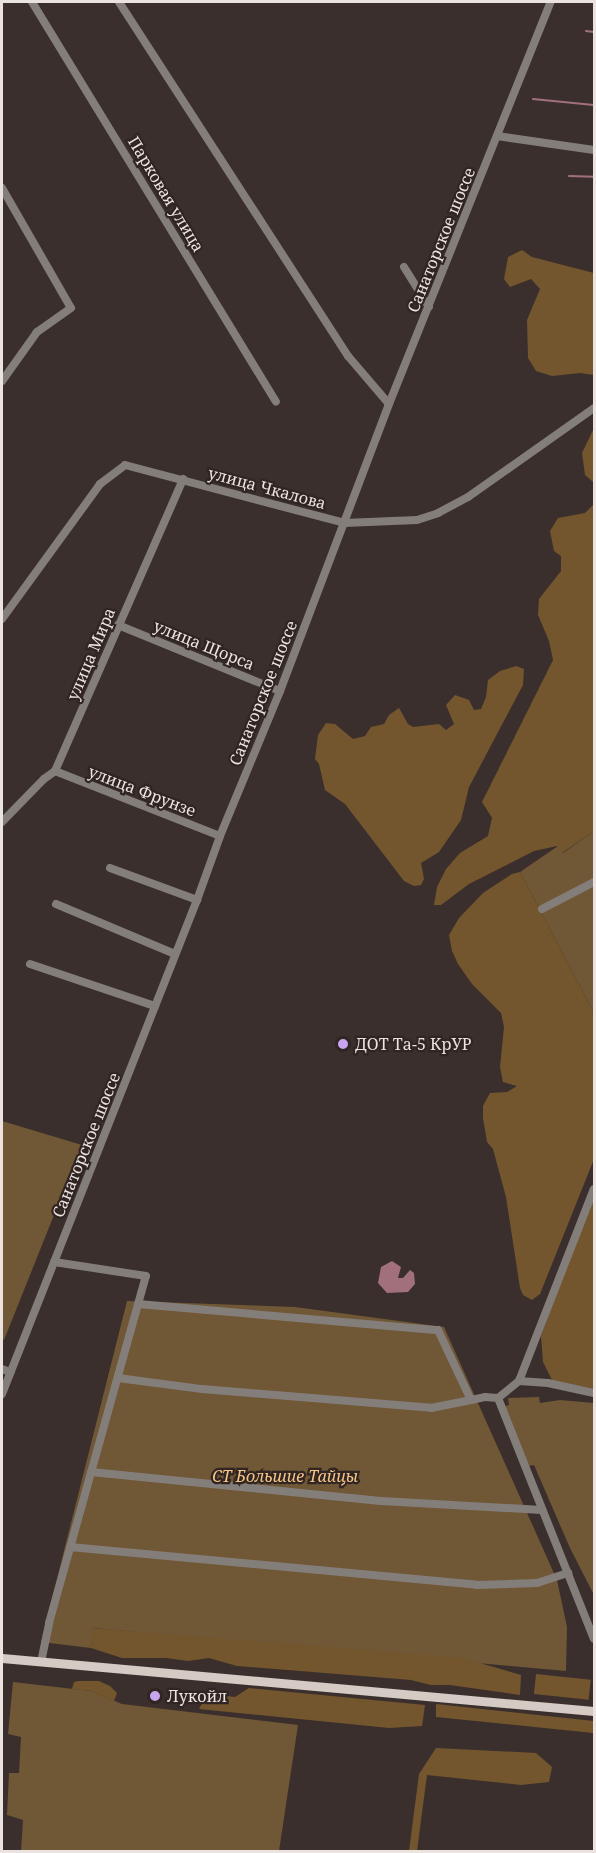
<!DOCTYPE html>
<html>
<head>
<meta charset="utf-8">
<style>
  body { margin:0 }
  #map { position:relative; width:596px; height:1853px; overflow:hidden; background:#3a2f2c; font-family:"Noto Serif",serif }
  div>[style] { position:absolute }
  [style*='--x'] { left:calc(var(--x)*1px); top:calc(var(--y)*1px); width:calc(var(--w)*1px); rotate:calc(var(--a)*1deg) }
  .green>* { inset:0; background:#705736 }
  .forest>* { inset:0; background:#73562e; transform-origin:0 0 }
  .water>* { inset:0; background:#a26f7d }
  .stream>* { height:2px; margin:-1px; padding:0 1px; transform-origin:1px; border-radius:1px; background:#a26f7d }
  .minor>* { height:8px; margin:-4px; padding:0 4px; transform-origin:4px; border-radius:4px; background:#847e7b }
  .major>* { height:9px; margin:-4.5px; padding:0 4.5px; transform-origin:4.5px; border-radius:4.5px; background:#d5cbc4 }
  .dots>* { width:16px; height:16px; translate:-50% -50%; box-sizing:border-box; border:3px solid #302522; border-radius:50% }
  span { translate:-50% -50%; white-space:nowrap; text-align:center; line-height:1.15; -webkit-text-stroke:4.5px #302522; paint-order:stroke }
  .street-label { font-size:16px; color:#eae3e0 }
  .poi-label { font-size:16px; color:#eae3e0 }
  .left { translate:0 -50%; text-align:left }
  .park-label { font-size:16px; color:#f6c585; font-style:italic }
  .frame { position:absolute; inset:0; border:3px solid #eae3e0; pointer-events:none }
</style>
</head>
<body>
<div id="map">
  <div class="green">
    <i style="clip-path:polygon(594px 831px,594px 1013px,520px 872px,558px 846px,563px 853px)"></i>
    <i style="clip-path:polygon(2px 1121px,82px 1145px,4px 1340px,2px 1339px)"></i>
    <i style="clip-path:polygon(127px 1301px,295px 1307px,444px 1327px,557px 1580px,567px 1627px,566px 1671px,93px 1628px,91px 1648px,41px 1642px)"></i>
    <i style="clip-path:polygon(539px 1397px,540px 1403px,560px 1400px,594px 1403px,594px 1595px,570px 1548px,534px 1465px,528px 1466px,503px 1407px,509px 1405px,508px 1398px)"></i>
    <i style="clip-path:polygon(13px 1682px,91px 1691px,122px 1704px,298px 1725px,279px 1851px,21px 1851px,23px 1820px,7px 1815px,9px 1773px,19px 1773px,21px 1737px,8px 1734px)"></i>
  </div>
  <div class="forest">
    <i style="clip-path:polygon(522px 250px,532px 257px,594px 273px,594px 375px,580px 373px,552px 376px,536px 371px,528px 358px,527px 320px,540px 289px,531px 279px,510px 287px,504px 279px,508px 257px)"></i>
    <i style="clip-path:polygon(594px 428px,594px 496px,593px 482px,585px 475px,582px 453px)"></i>
    <i style="clip-path:polygon(594px 504px,594px 831px,562px 853px,557px 846px,534px 851px,469px 884px,441px 905px,434px 905px,437px 887px,446px 869px,460px 853px,488px 836px,492px 818px,482px 802px,553px 660px,549px 641px,538px 615px,539px 599px,561px 571px,561px 556px,554px 551px,550px 531px,558px 518px,585px 513px)"></i>
    <i style="clip-path:polygon(516px 666px,524px 669px,523px 685px,469px 787px,461px 820px,439px 852px,421px 863px,424px 879px,421px 885px,414px 886px,404px 881px,345px 804px,325px 790px,319px 764px,315px 759px,318px 735px,326px 723px,335px 724px,353px 739px,365px 736px,371px 727px,384px 724px,389px 715px,399px 708px,408px 724px,413px 727px,439px 724px,446px 730px,454px 724px,446px 705px,455px 695px,469px 700px,474px 710px,481px 709px,486px 697px,488px 680px,500px 671px)"></i>
    <i style="clip-path:polygon(520px 872px,594px 1013px,594px 1159px,540px 1294px,532px 1300px,523px 1295px,520px 1288px,506px 1197px,493px 1149px,487px 1142px,483px 1118px,483px 1106px,490px 1093px,507px 1092px,517px 1086px,503px 1082px,500px 1067px,504px 1027px,501px 1013px,472px 984px,458px 964px,452px 951px,449px 935px,459px 918px,483px 893px,512px 874px)"></i>
    <i style="clip-path:polygon(594px 1195px,594px 1389px,552px 1380px,543px 1362px,541px 1336px)"></i>
    <i style="clip-path:polygon(92px 1628px,463px 1658px,521px 1675px,520px 1695px,450px 1685px,431px 1685px,411px 1680px,237px 1666px,209px 1658px,188px 1661px,166px 1658px,122px 1658px,91px 1648px)"></i>
    <i style="left:536px;top:1674px;width:55px;height:20px;rotate:6deg"></i>
    <i style="clip-path:polygon(79px 1681px,99px 1681px,110px 1686px,117px 1693px,114px 1701px,91px 1691px,72px 1689px,74px 1682px)"></i>
    <i style="clip-path:polygon(249px 1688px,425px 1705px,422px 1726px,389px 1728px,199px 1709px,207px 1694px,235px 1697px)"></i>
    <i style="clip-path:polygon(436px 1704px,594px 1721px,594px 1728px,593px 1733px,436px 1717px)"></i>
    <i style="clip-path:polygon(436px 1748px,536px 1753px,552px 1767px,549px 1782px,521px 1785px,427px 1775px,417px 1851px,409px 1851px,419px 1774px)"></i>
  </div>
  <div class="water">
    <i style="clip-path:polygon(392px 1261px,401px 1267px,398px 1278px,403px 1278px,410px 1270px,414px 1273px,415px 1284px,408px 1292px,387px 1293px,378px 1283px,381px 1267px)"></i>
  </div>
  <div class="stream">
    <i style="--x:586;--y:31;--w:8;--a:7"></i>
    <i style="--x:533;--y:99;--w:61;--a:5.6"></i>
    <i style="--x:569;--y:176;--w:25;--a:2"></i>
  </div>
  <div class="minor">
    <i style="--x:32;--y:2;--w:468;--a:58.6"></i>
    <i style="--x:119;--y:2;--w:422;--a:57.1"></i>
    <i style="--x:348;--y:356;--w:63;--a:49.5"></i>
    <i style="--x:497;--y:136;--w:98;--a:8.2"></i>
    <i style="--x:2;--y:188;--w:138;--a:60.1"></i>
    <i style="--x:71;--y:308;--w:42;--a:144.8"></i>
    <i style="--x:37;--y:332;--w:60;--a:125.5"></i>
    <i style="--x:404;--y:267;--w:47;--a:58"></i>
    <i style="--x:2;--y:619;--w:167;--a:-54"></i>
    <i style="--x:100;--y:484;--w:31;--a:-37"></i>
    <i style="--x:125;--y:465;--w:227;--a:14.8"></i>
    <i style="--x:344;--y:523;--w:73;--a:-2.4"></i>
    <i style="--x:417;--y:520;--w:22;--a:-18"></i>
    <i style="--x:438;--y:513;--w:34;--a:-28"></i>
    <i style="--x:468;--y:497;--w:154;--a:-35.2"></i>
    <i style="--x:118;--y:625;--w:175;--a:22.2"></i>
    <i style="--x:55;--y:771;--w:177;--a:21.5"></i>
    <i style="--x:2;--y:822;--w:60;--a:-45.7"></i>
    <i style="--x:44;--y:779;--w:14;--a:-36"></i>
    <i style="--x:55;--y:771;--w:319;--a:-66.3"></i>
    <i style="--x:110;--y:868;--w:93;--a:20.2"></i>
    <i style="--x:56;--y:904;--w:129;--a:22.8"></i>
    <i style="--x:542;--y:909;--w:59;--a:-27.4"></i>
    <i style="--x:30;--y:964;--w:132;--a:18.6"></i>
    <i style="--x:138;--y:1304;--w:301;--a:5"></i>
    <i style="--x:438;--y:1330;--w:77;--a:64.8"></i>
    <i style="--x:471;--y:1400;--w:14;--a:-12"></i>
    <i style="--x:485;--y:1397;--w:13;--a:4"></i>
    <i style="--x:498;--y:1398;--w:27;--a:-39"></i>
    <i style="--x:519;--y:1381;--w:29;--a:4"></i>
    <i style="--x:548;--y:1383;--w:47;--a:12.3"></i>
    <i style="--x:2;--y:1369;--w:9;--a:21"></i>
    <i style="--x:118;--y:1378;--w:85;--a:7.5"></i>
    <i style="--x:202;--y:1389;--w:230;--a:4.7"></i>
    <i style="--x:431;--y:1408;--w:41;--a:-11.3"></i>
    <i style="--x:519;--y:1381;--w:206;--a:-68.7"></i>
    <i style="--x:2;--y:1394;--w:531;--a:-68.46"></i>
    <i style="--x:197;--y:900;--w:68;--a:-70.2"></i>
    <i style="--x:220;--y:836;--w:157;--a:-67.5"></i>
    <i style="--x:280;--y:691;--w:307;--a:-69.2"></i>
    <i style="--x:389;--y:404;--w:433;--a:-68.1"></i>
    <i style="--x:498;--y:1398;--w:259;--a:68.3"></i>
    <i style="--x:91;--y:1472;--w:291;--a:5.7"></i>
    <i style="--x:381;--y:1501;--w:161;--a:3.2"></i>
    <i style="--x:70;--y:1547;--w:409;--a:5.3"></i>
    <i style="--x:477;--y:1585;--w:60;--a:-1.9"></i>
    <i style="--x:537;--y:1583;--w:33;--a:-18"></i>
    <i style="--x:41;--y:1662;--w:40;--a:-78"></i>
    <i style="--x:49;--y:1623;--w:360;--a:-74.4"></i>
    <i style="--x:146;--y:1276;--w:93;--a:-171.3"></i>
  </div>
  <div class="major">
    <i style="--x:2;--y:1658;--w:594;--a:5.12"></i>
  </div>
  <div class="dots">
    <i style="left:343px;top:1044px;background:#c8a5ee"></i>
    <i style="left:155px;top:1696px;background:#c8a5ee"></i>
  </div>
  <div class="street-label">
    <span style="left:166px;top:194px;rotate:59deg">Парковая улица</span>
    <span style="left:441px;top:240px;rotate:-68deg">Санаторское шоссе</span>
    <span style="left:267px;top:488px;rotate:15deg">улица Чкалова</span>
    <span style="left:204px;top:645px;rotate:22deg">улица Щорса</span>
    <span style="left:91px;top:654px;rotate:-67deg">улица Мира</span>
    <span style="left:263px;top:693px;rotate:-68deg">Санаторское шоссе</span>
    <span style="left:142px;top:791px;rotate:21deg">улица Фрунзе</span>
    <span style="left:86px;top:1145px;rotate:-68deg">Санаторское шоссе</span>
  </div>
  <div class="poi-label">
    <span class="left" style="left:355px;top:1044px">ДОТ Та-5 КрУР</span>
    <span class="left" style="left:167px;top:1696px">Лукойл</span>
  </div>
  <div class="park-label">
    <span style="left:285px;top:1476px">СТ Большие Тайцы</span>
  </div>
  <div class="frame"></div>
</div>
</body>
</html>
